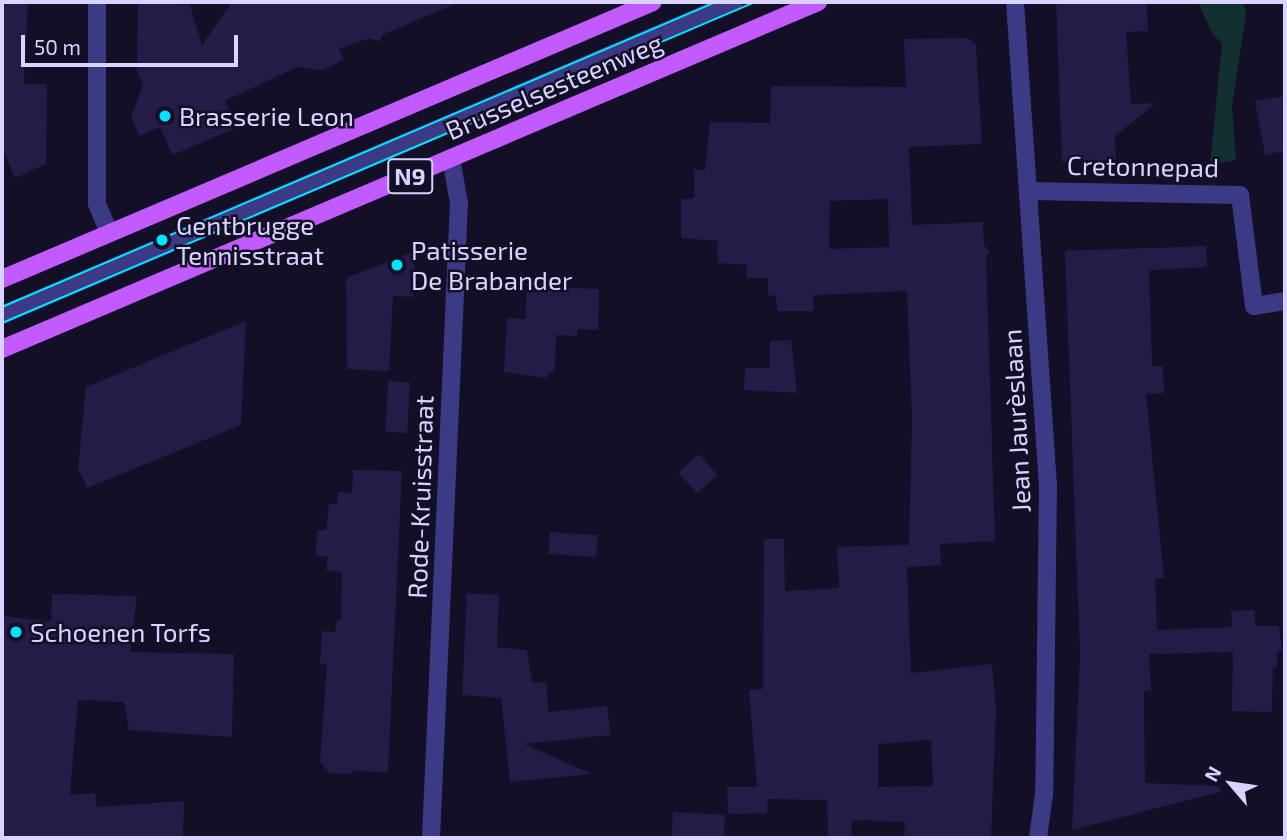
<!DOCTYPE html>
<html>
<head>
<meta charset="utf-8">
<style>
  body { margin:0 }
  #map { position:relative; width:1287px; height:840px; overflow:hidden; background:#130f26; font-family:"Exo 2",sans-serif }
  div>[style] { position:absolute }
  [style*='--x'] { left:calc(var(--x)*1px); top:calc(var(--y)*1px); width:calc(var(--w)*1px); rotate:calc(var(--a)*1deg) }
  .green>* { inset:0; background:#12302f }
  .building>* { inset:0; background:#241b47; transform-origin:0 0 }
  .minor>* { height:18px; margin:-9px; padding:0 9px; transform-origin:9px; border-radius:9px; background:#3d3a85 }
  .major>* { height:18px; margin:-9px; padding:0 9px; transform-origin:9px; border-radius:9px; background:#c25bff }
  .tram>* { height:2px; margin:-1px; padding:0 1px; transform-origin:1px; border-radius:1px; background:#00e5ff }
  .dots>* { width:19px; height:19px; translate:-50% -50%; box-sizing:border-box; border:4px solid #130f26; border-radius:50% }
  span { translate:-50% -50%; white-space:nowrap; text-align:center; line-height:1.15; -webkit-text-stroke:5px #130f26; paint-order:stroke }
  .shield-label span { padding:2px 5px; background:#130f26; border:2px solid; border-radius:5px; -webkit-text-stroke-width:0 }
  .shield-label { font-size:24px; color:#d9d4ff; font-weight:700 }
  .street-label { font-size:26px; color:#d9d4ff }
  .poi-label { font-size:26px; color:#d9d4ff }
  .left { translate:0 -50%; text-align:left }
  .frame { position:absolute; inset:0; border:4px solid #d9d4ff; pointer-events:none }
  .north { position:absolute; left:1196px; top:749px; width:70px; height:70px; -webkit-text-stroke:5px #130f26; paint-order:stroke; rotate:299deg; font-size:19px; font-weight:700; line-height:28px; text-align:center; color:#d9d4ff }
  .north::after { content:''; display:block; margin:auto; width:24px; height:32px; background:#d9d4ff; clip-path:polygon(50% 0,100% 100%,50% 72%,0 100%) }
  .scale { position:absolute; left:21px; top:35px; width:217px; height:32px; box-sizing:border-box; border:4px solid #d9d4ff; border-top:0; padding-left:9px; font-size:21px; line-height:24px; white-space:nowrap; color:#d9d4ff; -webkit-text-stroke:5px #130f26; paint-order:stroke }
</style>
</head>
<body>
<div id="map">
  <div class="green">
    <i style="clip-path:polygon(1198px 2px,1243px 2px,1246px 13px,1232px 106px,1236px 160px,1210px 165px,1222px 43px,1213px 35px)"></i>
  </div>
  <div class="building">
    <i style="clip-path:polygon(2px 2px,28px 2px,24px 84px,47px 84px,46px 164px,15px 178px,2px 148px)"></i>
    <i style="clip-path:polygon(138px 2px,190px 5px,202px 45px,232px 2px,460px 2px,382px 35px,380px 42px,370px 38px,339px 49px,344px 60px,322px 70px,297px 67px,225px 101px,236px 128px,172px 155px,160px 127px,139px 136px,131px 117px,143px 85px,137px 72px)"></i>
    <i style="clip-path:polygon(1056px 2px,1147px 2px,1148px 31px,1126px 32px,1131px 104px,1156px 103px,1115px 136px,1116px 160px,1062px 162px)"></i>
    <i style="clip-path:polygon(evenodd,968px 38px,976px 45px,982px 144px,909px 147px,912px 225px,983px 222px,984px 245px,990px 252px,986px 256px,995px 541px,940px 544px,941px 565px,907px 567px,911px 673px,992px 664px,996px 709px,991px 838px,904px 838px,905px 822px,852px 820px,851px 838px,828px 838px,827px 800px,768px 799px,767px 813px,728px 814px,727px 787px,757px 787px,749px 690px,763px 689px,764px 539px,784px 539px,785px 591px,839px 588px,837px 547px,909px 545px,912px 417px,907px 291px,813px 295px,813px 311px,777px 311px,776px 295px,768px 296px,768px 278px,747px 278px,747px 265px,717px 263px,718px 241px,681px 238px,681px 199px,694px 198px,694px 169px,705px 170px,710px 122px,770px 123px,771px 86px,906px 87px,904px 39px,968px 38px,888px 199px,889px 247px,829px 249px,830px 201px,888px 199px,968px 38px,931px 740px,933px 786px,878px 787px,878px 744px,931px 740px)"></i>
    <i style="clip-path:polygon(1285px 96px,1285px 151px,1265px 155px,1255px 101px)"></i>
    <i style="clip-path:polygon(1206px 246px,1207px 267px,1149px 270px,1152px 366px,1163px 366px,1164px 393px,1146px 394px,1164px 578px,1155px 578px,1157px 630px,1232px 627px,1231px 611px,1254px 610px,1256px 626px,1279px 626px,1282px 651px,1277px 651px,1277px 667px,1273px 667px,1272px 712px,1232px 711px,1233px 652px,1149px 654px,1151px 691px,1144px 691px,1145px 783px,1219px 786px,1220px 792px,1072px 830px,1080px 655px,1065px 251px)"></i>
    <i style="clip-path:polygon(415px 251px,413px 297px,393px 296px,389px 371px,347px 369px,346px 278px)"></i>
    <i style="clip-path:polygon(527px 286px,599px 289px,598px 330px,577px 329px,577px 336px,556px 335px,555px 369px,545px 378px,504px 372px,507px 318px,525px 319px)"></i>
    <i style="clip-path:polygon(246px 321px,241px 425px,87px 488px,78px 468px,86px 387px)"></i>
    <i style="clip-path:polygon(791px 340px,797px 393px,744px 390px,745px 368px,770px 368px,770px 341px)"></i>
    <i style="left:388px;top:381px;width:22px;height:51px;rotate:3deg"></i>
    <i style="left:699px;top:454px;width:28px;height:28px;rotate:48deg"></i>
    <i style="clip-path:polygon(353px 470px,402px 471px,388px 772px,353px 771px,353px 774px,329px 773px,320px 761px,327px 665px,320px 664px,322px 631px,335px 632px,337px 620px,341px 620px,342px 573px,326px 570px,328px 557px,316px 555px,317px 530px,326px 530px,329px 504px,337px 504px,338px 492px,352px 493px)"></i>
    <i style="left:550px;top:532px;width:48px;height:22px;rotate:4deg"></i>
    <i style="clip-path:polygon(467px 593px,499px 595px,497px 647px,527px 650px,532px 683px,547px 682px,548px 712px,607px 706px,611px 735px,524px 744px,592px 774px,510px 782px,501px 698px,462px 695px)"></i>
    <i style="clip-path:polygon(52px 594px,137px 596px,130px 652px,234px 654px,232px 737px,129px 730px,124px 702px,78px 700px,70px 795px,95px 793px,97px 807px,184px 801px,183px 838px,2px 838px,2px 616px,51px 622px)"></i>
    <i style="left:673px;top:812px;width:52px;height:26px;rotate:3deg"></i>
  </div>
  <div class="minor">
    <i style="--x:97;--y:2;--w:202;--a:90"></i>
    <i style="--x:97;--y:204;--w:30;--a:67"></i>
    <i style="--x:1015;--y:2;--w:483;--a:86.1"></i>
    <i style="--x:1048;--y:484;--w:310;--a:90.7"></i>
    <i style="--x:1044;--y:794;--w:44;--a:97.8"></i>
    <i style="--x:1028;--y:191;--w:212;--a:1.1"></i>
    <i style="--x:1240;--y:195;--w:112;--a:82.8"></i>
    <i style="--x:1254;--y:306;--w:31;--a:-9"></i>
    <i style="--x:2;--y:315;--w:796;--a:-23.15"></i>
    <i style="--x:431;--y:838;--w:636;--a:-87.48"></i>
    <i style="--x:459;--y:203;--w:46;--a:-100.1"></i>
  </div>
  <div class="major">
    <i style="--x:2;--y:279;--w:707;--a:-23.05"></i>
    <i style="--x:2;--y:349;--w:887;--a:-23.04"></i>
  </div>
  <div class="tram">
    <i style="--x:2;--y:307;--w:776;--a:-23.13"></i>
    <i style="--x:2;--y:323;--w:819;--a:-23.09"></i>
  </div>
  <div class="dots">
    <i style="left:165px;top:116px;background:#00e5ff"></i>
    <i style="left:162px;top:240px;background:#00e5ff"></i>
    <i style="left:397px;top:265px;background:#00e5ff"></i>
    <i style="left:16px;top:632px;background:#00e5ff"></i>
  </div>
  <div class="shield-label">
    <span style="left:410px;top:176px">N9</span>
  </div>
  <div class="street-label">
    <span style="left:554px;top:86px;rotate:-23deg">Brusselsesteenweg</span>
    <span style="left:1143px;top:166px;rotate:1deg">Cretonnepad</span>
    <span style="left:1016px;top:421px;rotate:-93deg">Jean Jaurèslaan</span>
    <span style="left:420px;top:497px;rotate:-88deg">Rode-Kruisstraat</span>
  </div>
  <div class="poi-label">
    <span class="left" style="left:179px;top:116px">Brasserie Leon</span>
    <span class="left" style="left:176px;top:240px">Gentbrugge<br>Tennisstraat</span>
    <span class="left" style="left:411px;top:265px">Patisserie<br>De Brabander</span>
    <span class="left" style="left:30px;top:632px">Schoenen Torfs</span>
  </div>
  <div class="frame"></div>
  <div class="north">N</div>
  <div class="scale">50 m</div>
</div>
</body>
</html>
